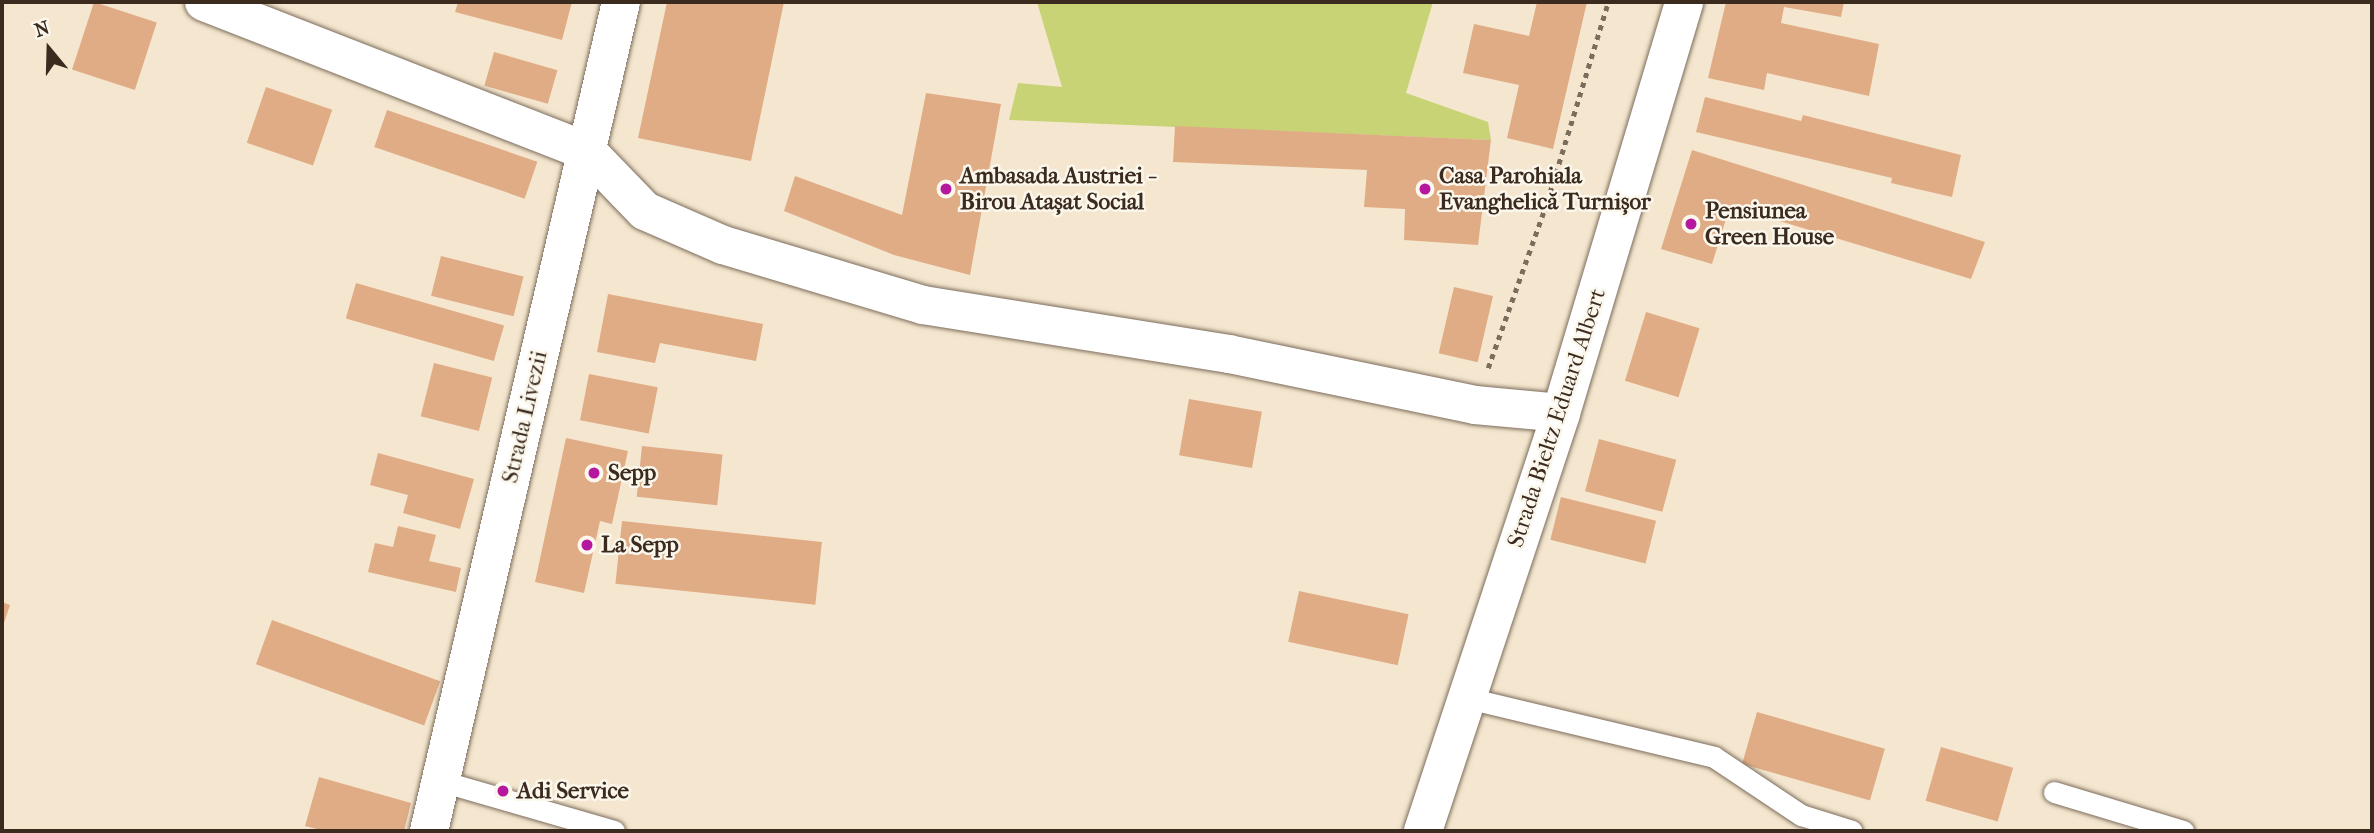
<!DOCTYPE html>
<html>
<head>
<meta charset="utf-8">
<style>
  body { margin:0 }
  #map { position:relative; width:2374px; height:833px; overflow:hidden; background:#f5e7cf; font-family:"IM FELL French Canon",serif }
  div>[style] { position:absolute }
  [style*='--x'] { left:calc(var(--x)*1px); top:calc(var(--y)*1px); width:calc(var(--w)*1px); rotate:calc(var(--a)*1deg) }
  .green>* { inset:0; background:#c7d374 }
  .building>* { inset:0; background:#e0ac85; transform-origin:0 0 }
  .path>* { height:4.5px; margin-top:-2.25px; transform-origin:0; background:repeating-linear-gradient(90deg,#7c6c5c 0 5px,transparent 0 10px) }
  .roads { filter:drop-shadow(0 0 2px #7c6c5c) drop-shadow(0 0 2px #7c6c5c) }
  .service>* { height:21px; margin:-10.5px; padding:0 10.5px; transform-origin:10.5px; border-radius:10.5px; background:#fff }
  .minor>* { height:38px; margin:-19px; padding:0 19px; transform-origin:19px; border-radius:19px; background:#fff }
  .tertiary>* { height:38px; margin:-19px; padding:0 19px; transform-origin:19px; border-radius:19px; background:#fff }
  .dots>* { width:19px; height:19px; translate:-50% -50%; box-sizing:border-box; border:4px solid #fbf7ec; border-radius:50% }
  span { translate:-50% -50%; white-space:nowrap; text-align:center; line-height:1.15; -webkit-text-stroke:5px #fbf7ec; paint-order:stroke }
  .poi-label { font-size:23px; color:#3b2a1e; font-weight:700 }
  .left { translate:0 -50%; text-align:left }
  .street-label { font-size:23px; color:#3b2a1e }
  .frame { position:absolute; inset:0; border:4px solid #3b2a1e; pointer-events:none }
  .north { position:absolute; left:14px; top:14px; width:70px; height:70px; -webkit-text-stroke:5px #fbf7ec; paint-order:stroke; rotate:341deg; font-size:19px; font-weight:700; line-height:28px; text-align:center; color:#3b2a1e }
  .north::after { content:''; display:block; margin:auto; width:24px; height:32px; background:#3b2a1e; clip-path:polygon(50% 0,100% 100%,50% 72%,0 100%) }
</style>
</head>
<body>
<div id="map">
  <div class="green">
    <i style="clip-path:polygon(1037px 2px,1433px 2px,1406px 93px,1488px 122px,1491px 140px,1009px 120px,1018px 83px,1062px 87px)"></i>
  </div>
  <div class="building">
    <i style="left:94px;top:2px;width:66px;height:71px;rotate:18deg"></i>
    <i style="clip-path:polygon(458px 2px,572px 2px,562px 40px,455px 12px)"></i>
    <i style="clip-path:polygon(667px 2px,784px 2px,751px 161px,638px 138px)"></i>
    <i style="clip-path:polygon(1537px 2px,1587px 2px,1553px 149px,1507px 138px,1519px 85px,1463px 73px,1474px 24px,1529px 36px)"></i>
    <i style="clip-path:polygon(1726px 2px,1844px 2px,1841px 17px,1784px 7px,1781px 23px,1879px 44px,1869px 96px,1767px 73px,1764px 90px,1708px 78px)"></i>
    <i style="left:494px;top:52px;width:66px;height:35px;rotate:16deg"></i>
    <i style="left:266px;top:87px;width:70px;height:59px;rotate:19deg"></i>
    <i style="clip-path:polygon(926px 93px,1001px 104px,970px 275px,894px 255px,784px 211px,795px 176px,902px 215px)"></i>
    <i style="clip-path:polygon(1705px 97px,1801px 121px,1803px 115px,1961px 155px,1952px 197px,1891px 183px,1892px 178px,1696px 132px)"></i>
    <i style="left:387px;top:110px;width:159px;height:39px;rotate:19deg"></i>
    <i style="clip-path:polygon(1175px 126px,1491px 140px,1478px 245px,1404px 240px,1405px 209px,1364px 207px,1367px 170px,1173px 162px)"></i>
    <i style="clip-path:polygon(1692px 150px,1985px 242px,1971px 279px,1730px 206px,1712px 264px,1661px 249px)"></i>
    <i style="left:441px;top:256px;width:85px;height:41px;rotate:14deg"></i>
    <i style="left:356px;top:283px;width:154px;height:37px;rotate:16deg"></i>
    <i style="left:1454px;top:287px;width:40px;height:68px;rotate:13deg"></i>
    <i style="clip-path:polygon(608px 294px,763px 324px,756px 361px,660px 343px,655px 363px,597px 352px)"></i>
    <i style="left:1646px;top:312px;width:56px;height:72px;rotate:17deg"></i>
    <i style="left:434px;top:363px;width:60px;height:55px;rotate:14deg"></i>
    <i style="left:589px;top:374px;width:70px;height:47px;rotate:11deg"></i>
    <i style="left:1189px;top:399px;width:74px;height:57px;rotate:10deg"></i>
    <i style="clip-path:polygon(566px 438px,628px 451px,612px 524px,600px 521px,584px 593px,535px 582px)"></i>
    <i style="left:1599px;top:439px;width:80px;height:54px;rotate:15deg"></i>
    <i style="left:642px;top:446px;width:81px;height:51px;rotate:6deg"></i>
    <i style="clip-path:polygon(378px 453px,474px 479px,460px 529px,403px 513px,408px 495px,370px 485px)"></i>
    <i style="left:1561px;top:497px;width:98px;height:44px;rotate:14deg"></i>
    <i style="left:622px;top:521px;width:201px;height:63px;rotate:6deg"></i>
    <i style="clip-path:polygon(398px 526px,436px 535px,429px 561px,461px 568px,456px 592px,368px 572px,375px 543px,393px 547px)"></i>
    <i style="left:1299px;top:591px;width:112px;height:52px;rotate:12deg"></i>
    <i style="clip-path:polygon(2px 602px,10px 605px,2px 629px)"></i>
    <i style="left:272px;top:620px;width:179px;height:47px;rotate:20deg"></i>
    <i style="left:1757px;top:712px;width:133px;height:54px;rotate:16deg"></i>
    <i style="left:1941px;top:747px;width:75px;height:56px;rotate:16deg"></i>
    <i style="clip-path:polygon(319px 777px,411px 803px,404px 831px,325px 831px,305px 826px)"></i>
  </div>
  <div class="path">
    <i style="--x:1488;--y:368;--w:176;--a:-70.4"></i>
    <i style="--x:1547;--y:202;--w:209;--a:-73"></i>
  </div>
  <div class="roads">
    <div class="service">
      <i style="--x:1463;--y:697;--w:258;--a:13.4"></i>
      <i style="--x:1714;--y:757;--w:105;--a:33.7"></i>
      <i style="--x:1801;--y:815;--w:53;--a:17.4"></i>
      <i style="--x:441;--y:781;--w:180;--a:16.1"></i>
      <i style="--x:2054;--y:792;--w:135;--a:16.8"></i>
    </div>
    <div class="minor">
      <i style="--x:204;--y:2;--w:411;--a:21.3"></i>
      <i style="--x:587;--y:151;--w:83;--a:46"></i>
      <i style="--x:645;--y:211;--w:85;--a:23.6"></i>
      <i style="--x:723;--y:245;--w:209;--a:16.7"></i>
      <i style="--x:923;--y:305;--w:310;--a:9.1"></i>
      <i style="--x:1229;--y:354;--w:251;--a:11.7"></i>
      <i style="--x:1475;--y:405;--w:86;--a:5.3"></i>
      <i style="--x:429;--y:831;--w:851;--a:-76.96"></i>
    </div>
    <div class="tertiary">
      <i style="--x:1423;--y:831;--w:440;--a:-71.7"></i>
      <i style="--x:1561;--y:413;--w:429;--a:-73.3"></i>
    </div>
  </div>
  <div class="dots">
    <i style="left:946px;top:189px;background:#b5179e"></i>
    <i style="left:1425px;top:189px;background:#b5179e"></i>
    <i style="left:1691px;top:224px;background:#b5179e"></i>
    <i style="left:594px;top:473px;background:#b5179e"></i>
    <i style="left:587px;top:545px;background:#b5179e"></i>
    <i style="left:503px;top:791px;background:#b5179e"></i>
  </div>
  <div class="poi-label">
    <span class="left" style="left:960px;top:189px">Ambasada Austriei -<br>Birou Atașat Social</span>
    <span class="left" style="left:1439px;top:189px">Casa Parohiala<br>Evanghelică Turnișor</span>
    <span class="left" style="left:1705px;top:224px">Pensiunea<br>Green House</span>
    <span class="left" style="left:608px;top:473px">Sepp</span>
    <span class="left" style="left:601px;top:545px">La Sepp</span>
    <span class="left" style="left:517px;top:791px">Adi Service</span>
  </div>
  <div class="street-label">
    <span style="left:525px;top:417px;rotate:-77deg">Strada Livezii</span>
    <span style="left:1557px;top:418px;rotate:-72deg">Strada Bieltz Eduard Albert</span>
  </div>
  <div class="frame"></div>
  <div class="north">N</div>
</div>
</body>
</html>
